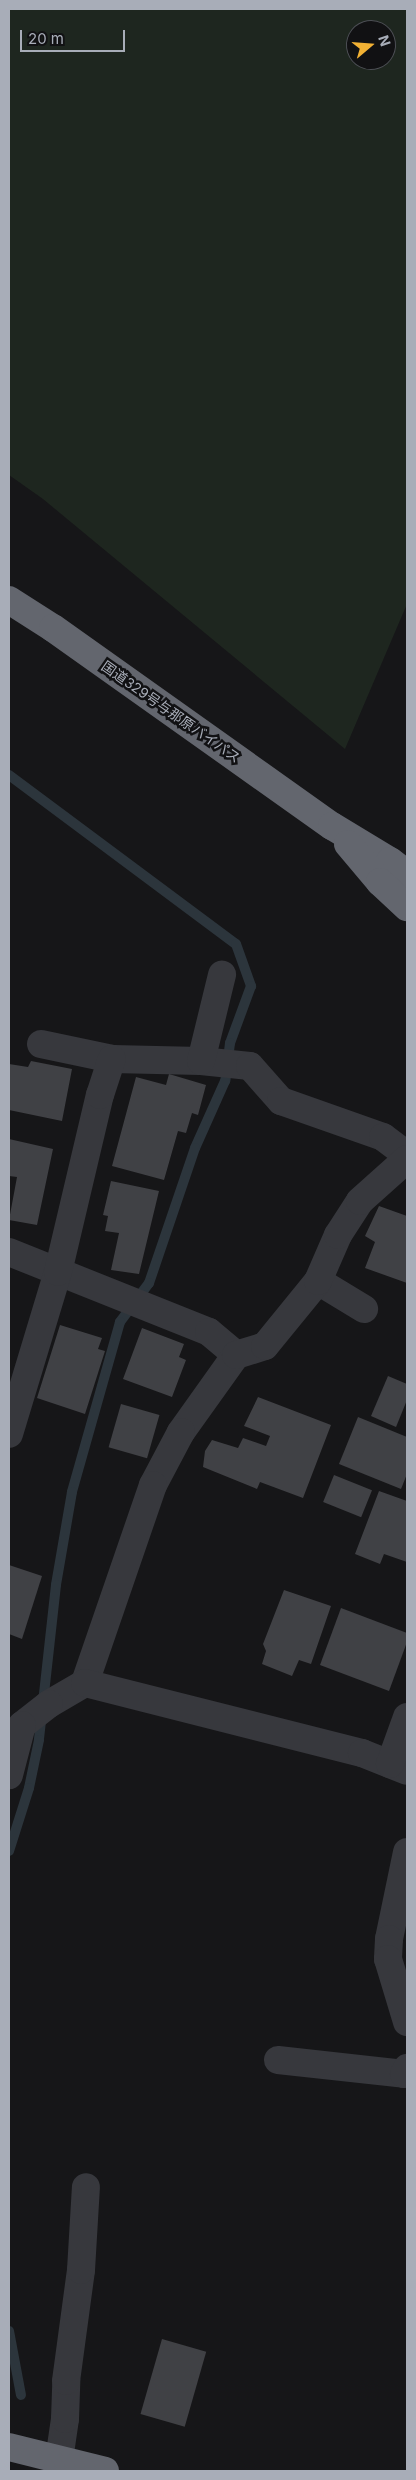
<!DOCTYPE html>
<html>
<head>
<meta charset="utf-8">
<style>
  body { margin:0 }
  #map { position:relative; width:416px; height:2480px; overflow:hidden; background:#161618; font-family:Inter,"Noto Sans JP",sans-serif }
  div>[style] { position:absolute }
  [style*='--x'] { left:calc(var(--x)*1px); top:calc(var(--y)*1px); width:calc(var(--w)*1px); rotate:calc(var(--a)*1deg) }
  .green>* { inset:0; background:#1e261f }
  .stream>* { height:10px; margin:-5px; padding:0 5px; transform-origin:5px; border-radius:5px; background:#2c353c }
  .building>* { inset:0; background:#404145; transform-origin:0 0 }
  .minor>* { height:28px; margin:-14px; padding:0 14px; transform-origin:14px; border-radius:14px; background:#37383d }
  .highway>* { height:28px; margin:-14px; padding:0 14px; transform-origin:14px; border-radius:14px; background:#63666e }
  span { translate:-50% -50%; white-space:nowrap; text-align:center; line-height:1.15; -webkit-text-stroke:5px #111113; paint-order:stroke }
  .street-label { font-size:14px; color:#a8adb8 }
  .frame { position:absolute; inset:0; border:10px solid #a8adb8; pointer-events:none }
  .north { position:absolute; left:346px; top:20px; width:50px; height:50px; box-sizing:border-box; background:#111113; border:1px solid #4d4f55; border-radius:50%; rotate:72deg; font-size:14px; font-weight:700; line-height:20px; text-align:center; color:#a8adb8 }
  .north::after { content:''; display:block; margin:auto; width:18px; height:22px; background:#f2b134; clip-path:polygon(50% 0,100% 100%,50% 72%,0 100%) }
  .scale { position:absolute; left:20px; top:30px; width:105px; height:22px; box-sizing:border-box; border:2px solid #a8adb8; border-top:0; padding-left:6px; font-size:15px; line-height:18px; white-space:nowrap; color:#a8adb8; -webkit-text-stroke:4px #111113; paint-order:stroke }
</style>
</head>
<body>
<div id="map">
  <div class="green">
    <i style="clip-path:polygon(evenodd,9px 9px,407px 9px,407px 604px,345px 749px,43px 499px,9px 475px,9px 9px,356px 30px,386px 30px,386px 60px,356px 60px,356px 30px)"></i>
  </div>
  <div class="stream">
    <i style="--x:9;--y:775;--w:283;--a:36.7"></i>
    <i style="--x:236;--y:944;--w:45;--a:70.3"></i>
    <i style="--x:251;--y:986;--w:61;--a:110.2"></i>
    <i style="--x:230;--y:1043;--w:38;--a:97"></i>
    <i style="--x:225;--y:1081;--w:73;--a:114.1"></i>
    <i style="--x:195;--y:1148;--w:143;--a:108.8"></i>
    <i style="--x:149;--y:1283;--w:49;--a:126.6"></i>
    <i style="--x:120;--y:1322;--w:177;--a:105.8"></i>
    <i style="--x:72;--y:1492;--w:94;--a:99.8"></i>
    <i style="--x:56;--y:1585;--w:156;--a:96.3"></i>
    <i style="--x:39;--y:1740;--w:49;--a:101.8"></i>
    <i style="--x:29;--y:1788;--w:66;--a:107.6"></i>
    <i style="--x:9;--y:2331;--w:65;--a:79.4"></i>
  </div>
  <div class="building">
    <i style="clip-path:polygon(31px 1061px,72px 1069px,62px 1121px,9px 1110px,9px 1064px,28px 1067px)"></i>
    <i style="clip-path:polygon(169px 1074px,206px 1085px,198px 1115px,192px 1113px,186px 1133px,178px 1131px,164px 1180px,112px 1166px,136px 1077px,166px 1085px)"></i>
    <i style="clip-path:polygon(9px 1139px,53px 1149px,37px 1225px,9px 1220px,17px 1177px,9px 1176px)"></i>
    <i style="clip-path:polygon(111px 1181px,159px 1191px,139px 1274px,111px 1270px,119px 1233px,105px 1231px,108px 1216px,103px 1215px)"></i>
    <i style="clip-path:polygon(379px 1206px,407px 1216px,407px 1283px,365px 1268px,375px 1242px,365px 1236px)"></i>
    <i style="clip-path:polygon(60px 1325px,102px 1338px,98px 1349px,105px 1351px,85px 1414px,37px 1398px)"></i>
    <i style="clip-path:polygon(142px 1328px,184px 1344px,179px 1357px,186px 1360px,172px 1397px,123px 1379px)"></i>
    <i style="clip-path:polygon(388px 1376px,407px 1384px,407px 1400px,396px 1427px,371px 1416px)"></i>
    <i style="clip-path:polygon(258px 1397px,331px 1425px,303px 1498px,260px 1482px,257px 1489px,203px 1467px,205px 1451px,212px 1440px,238px 1448px,243px 1438px,266px 1446px,270px 1436px,244px 1426px)"></i>
    <i style="left:121px;top:1404px;width:40px;height:45px;rotate:16deg"></i>
    <i style="clip-path:polygon(358px 1417px,407px 1437px,407px 1474px,401px 1489px,339px 1464px)"></i>
    <i style="left:334px;top:1475px;width:41px;height:29px;rotate:22deg"></i>
    <i style="clip-path:polygon(379px 1491px,407px 1501px,407px 1562px,384px 1554px,380px 1564px,355px 1554px)"></i>
    <i style="clip-path:polygon(9px 1565px,42px 1576px,22px 1639px,9px 1634px)"></i>
    <i style="clip-path:polygon(284px 1590px,331px 1606px,311px 1664px,299px 1660px,292px 1676px,262px 1664px,266px 1651px,263px 1644px)"></i>
    <i style="clip-path:polygon(341px 1608px,407px 1633px,407px 1642px,389px 1691px,320px 1665px)"></i>
    <i style="left:162px;top:2339px;width:46px;height:78px;rotate:16deg"></i>
  </div>
  <div class="minor">
    <i style="--x:41;--y:1044;--w:73;--a:11.9"></i>
    <i style="--x:112;--y:1059;--w:89;--a:1.3"></i>
    <i style="--x:201;--y:1061;--w:49;--a:5.8"></i>
    <i style="--x:250;--y:1066;--w:47;--a:48.5"></i>
    <i style="--x:281;--y:1101;--w:108;--a:19.4"></i>
    <i style="--x:383;--y:1137;--w:30;--a:37"></i>
    <i style="--x:201;--y:1061;--w:89;--a:-76.3"></i>
    <i style="--x:9;--y:1252;--w:215;--a:21.8"></i>
    <i style="--x:209;--y:1332;--w:35;--a:40"></i>
    <i style="--x:236;--y:1355;--w:95;--a:125.5"></i>
    <i style="--x:181;--y:1432;--w:60;--a:117.8"></i>
    <i style="--x:153;--y:1485;--w:209;--a:109"></i>
    <i style="--x:85;--y:1683;--w:42;--a:149.7"></i>
    <i style="--x:49;--y:1704;--w:34;--a:142"></i>
    <i style="--x:22;--y:1725;--w:52;--a:104.6"></i>
    <i style="--x:318;--y:1281;--w:54;--a:31.3"></i>
    <i style="--x:236;--y:1355;--w:30;--a:-17"></i>
    <i style="--x:265;--y:1346;--w:84;--a:-50.8"></i>
    <i style="--x:318;--y:1281;--w:50;--a:-66.5"></i>
    <i style="--x:338;--y:1235;--w:40;--a:-57.1"></i>
    <i style="--x:360;--y:1201;--w:63;--a:-41.8"></i>
    <i style="--x:9;--y:1434;--w:169;--a:-73.2"></i>
    <i style="--x:58;--y:1272;--w:182;--a:-76.7"></i>
    <i style="--x:100;--y:1095;--w:38;--a:-72"></i>
    <i style="--x:85;--y:1683;--w:286;--a:14.2"></i>
    <i style="--x:362;--y:1753;--w:48;--a:21.8"></i>
    <i style="--x:390;--y:1764;--w:50;--a:-70.1"></i>
    <i style="--x:407;--y:1852;--w:89;--a:101.7"></i>
    <i style="--x:389;--y:1939;--w:20;--a:93"></i>
    <i style="--x:388;--y:1959;--w:66;--a:73.2"></i>
    <i style="--x:278;--y:2060;--w:127;--a:6.3"></i>
    <i style="--x:404;--y:2074;--w:7;--a:-63"></i>
    <i style="--x:59;--y:2460;--w:41;--a:-81.7"></i>
    <i style="--x:65;--y:2419;--w:38;--a:-88"></i>
    <i style="--x:66;--y:2381;--w:112;--a:-82.3"></i>
    <i style="--x:81;--y:2270;--w:83;--a:-86.6"></i>
  </div>
  <div class="highway">
    <i style="--x:9;--y:600;--w:52;--a:32.5"></i>
    <i style="--x:53;--y:628;--w:342;--a:35.4"></i>
    <i style="--x:332;--y:826;--w:68;--a:31.1"></i>
    <i style="--x:390;--y:861;--w:21;--a:37"></i>
    <i style="--x:348;--y:844;--w:50;--a:49.9"></i>
    <i style="--x:380;--y:882;--w:37;--a:43"></i>
    <i style="--x:9;--y:2447;--w:99;--a:14"></i>
  </div>
  <div class="street-label">
    <span style="left:171px;top:712px;rotate:35deg">国道329号与那原バイパス</span>
  </div>
  <div class="frame"></div>
  <div class="north">N</div>
  <div class="scale">20 m</div>
</div>
</body>
</html>
